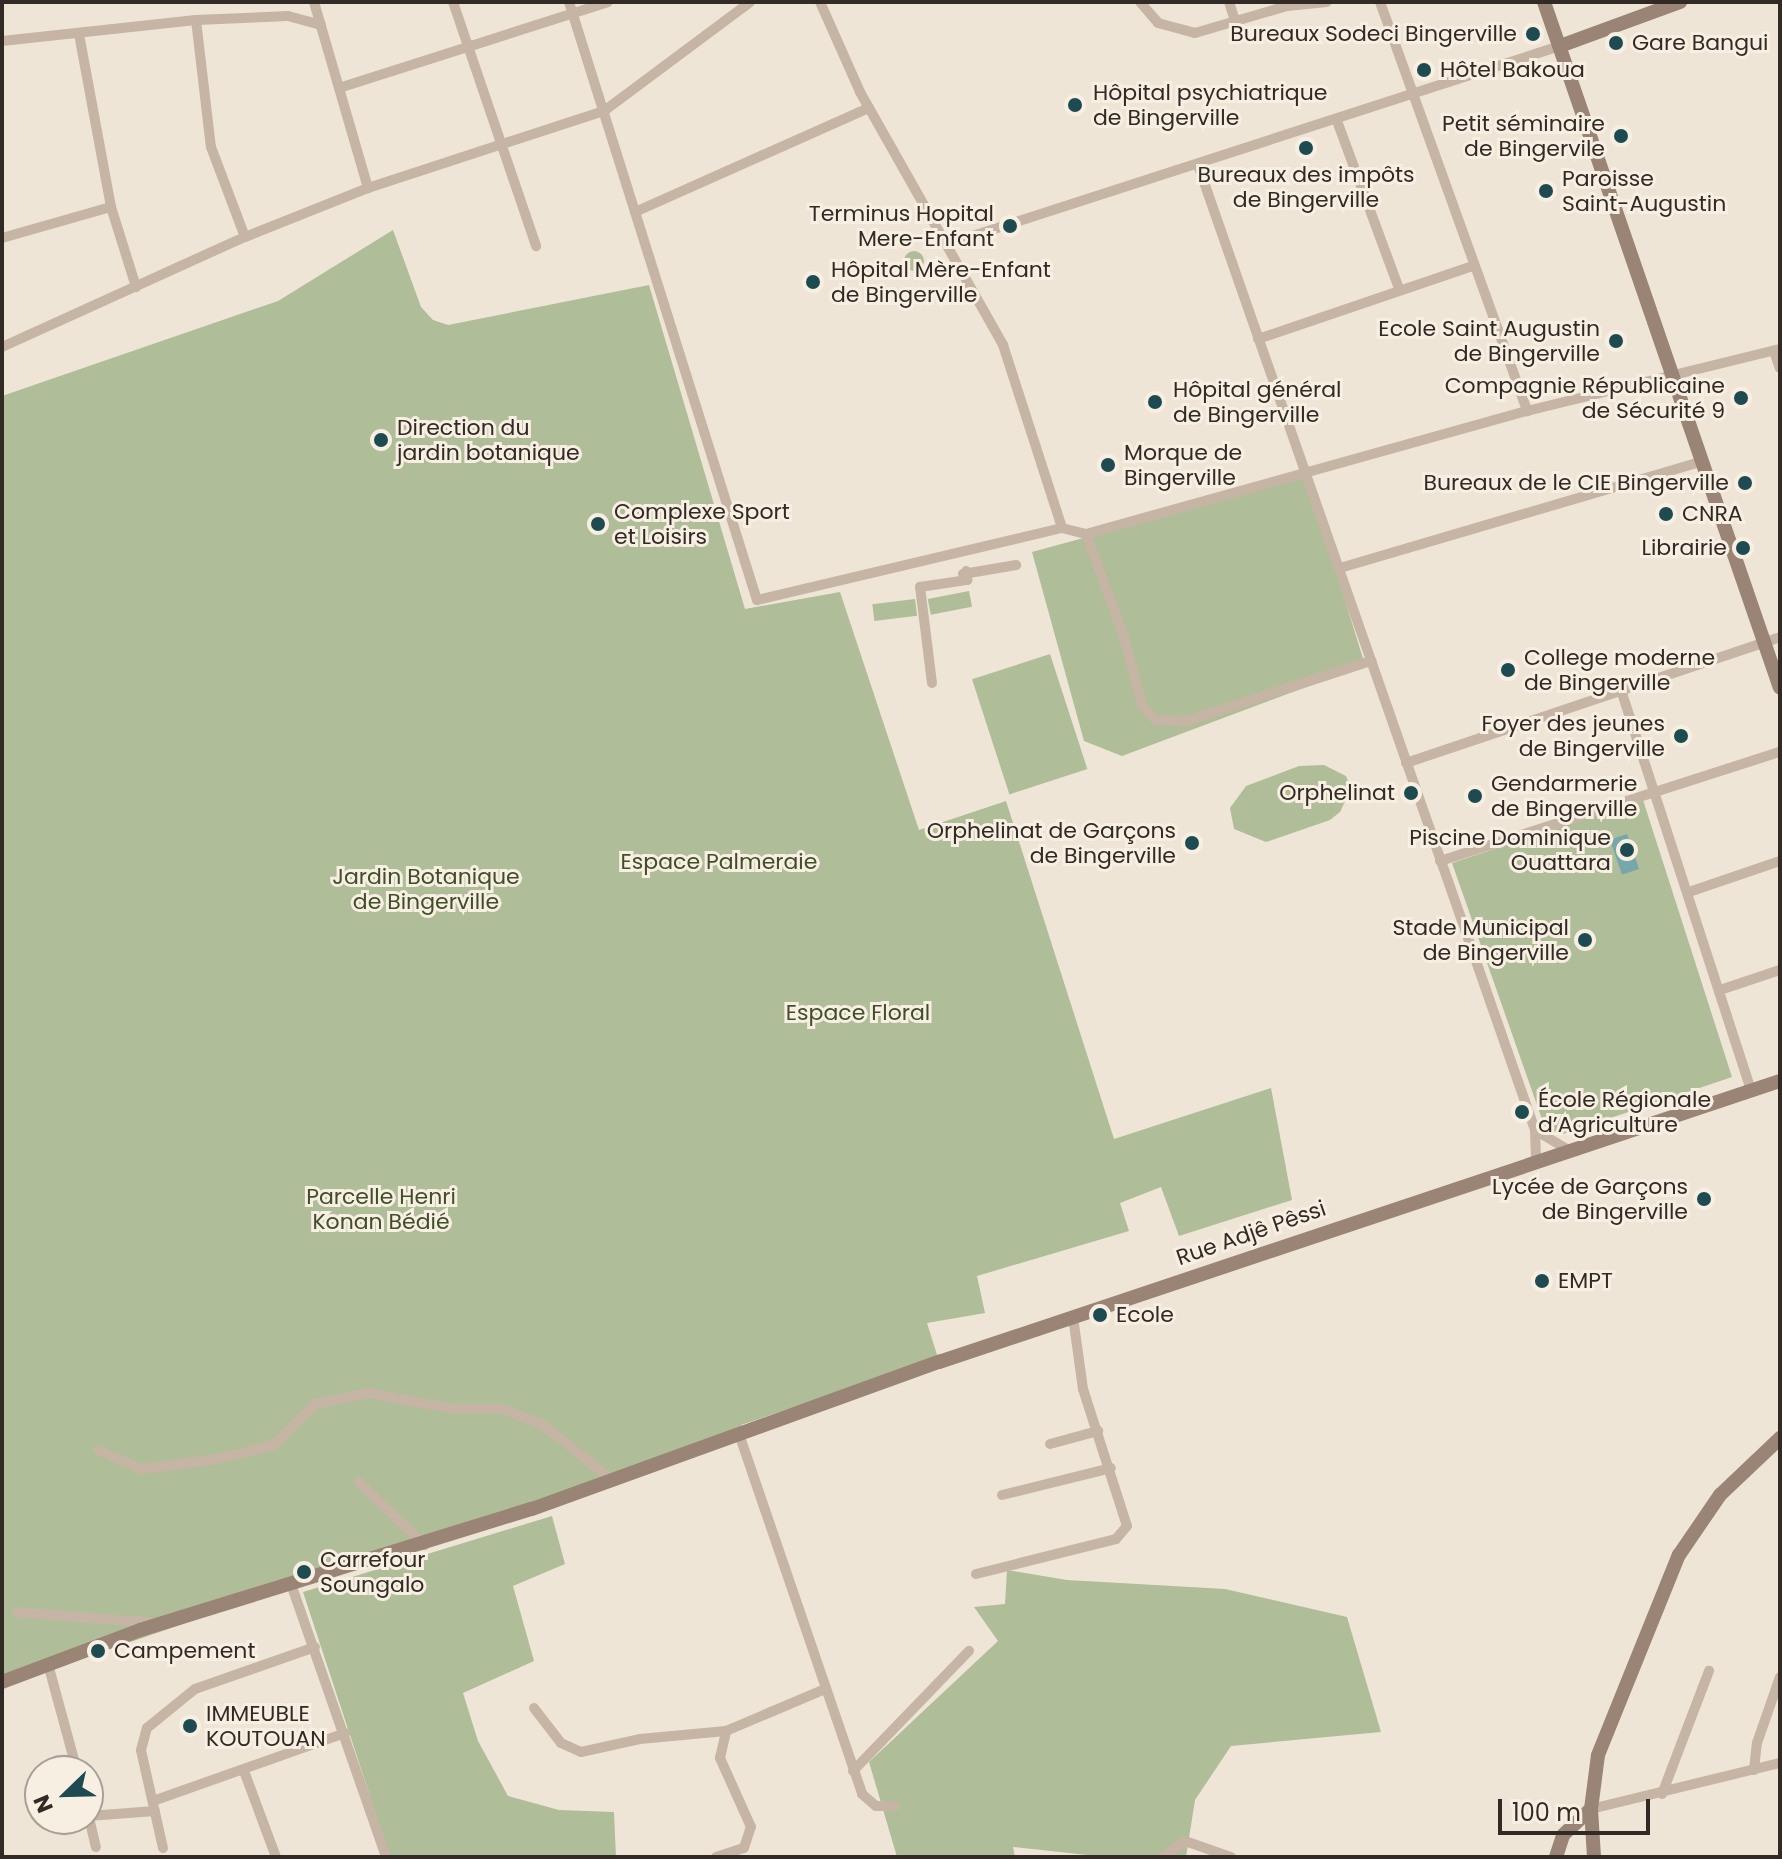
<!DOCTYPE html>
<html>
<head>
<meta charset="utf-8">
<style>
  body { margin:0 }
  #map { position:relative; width:1782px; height:1859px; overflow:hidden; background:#efe5d7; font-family:Poppins,sans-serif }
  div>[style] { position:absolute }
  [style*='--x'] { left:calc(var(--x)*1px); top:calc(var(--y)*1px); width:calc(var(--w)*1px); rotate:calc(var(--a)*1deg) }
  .green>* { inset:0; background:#afbd98; transform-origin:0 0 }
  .round { border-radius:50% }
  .water>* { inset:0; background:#77a6ab; transform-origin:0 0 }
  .street>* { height:10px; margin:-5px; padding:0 5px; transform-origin:5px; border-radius:5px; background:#c6b5a4 }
  .secondary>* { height:14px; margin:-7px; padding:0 7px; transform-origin:7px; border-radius:7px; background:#9a8475 }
  .dots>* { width:22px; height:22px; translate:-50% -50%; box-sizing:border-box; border:4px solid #f8efe3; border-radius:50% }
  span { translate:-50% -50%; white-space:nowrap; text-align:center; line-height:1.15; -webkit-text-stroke:6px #f8efe3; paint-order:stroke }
  .poi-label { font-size:22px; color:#322a25 }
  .right { translate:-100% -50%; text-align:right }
  .left { translate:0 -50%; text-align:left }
  .park-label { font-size:22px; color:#404f2a }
  .street-label { font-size:22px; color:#322a25 }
  .frame { position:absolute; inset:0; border:4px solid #322a25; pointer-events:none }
  .north { position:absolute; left:24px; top:1755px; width:80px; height:80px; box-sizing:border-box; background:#f8efe3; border:2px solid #a9a097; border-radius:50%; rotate:247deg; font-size:22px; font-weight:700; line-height:32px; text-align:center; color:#322a25 }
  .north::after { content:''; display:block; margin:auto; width:28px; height:36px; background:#1d4b51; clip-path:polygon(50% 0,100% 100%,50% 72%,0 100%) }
  .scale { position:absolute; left:1498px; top:1799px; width:152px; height:36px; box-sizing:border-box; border:4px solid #322a25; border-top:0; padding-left:10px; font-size:24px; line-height:28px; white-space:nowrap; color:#322a25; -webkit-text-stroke:6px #f8efe3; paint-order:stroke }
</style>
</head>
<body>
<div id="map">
  <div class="green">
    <i style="clip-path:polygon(393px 230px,421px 307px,433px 320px,448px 325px,649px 285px,745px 609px,840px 592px,919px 830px,1006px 801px,1114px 1139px,1271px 1088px,1292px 1200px,1179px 1236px,1161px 1187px,1120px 1203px,1129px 1231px,977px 1276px,985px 1313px,927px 1323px,938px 1358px,741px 1425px,743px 1432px,2px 1686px,2px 396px,278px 301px)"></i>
    <i class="round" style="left:904px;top:251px;width:20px;height:20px"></i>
    <i style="clip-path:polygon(1307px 477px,1365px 665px,1122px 756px,1084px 741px,1032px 552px)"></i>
    <i style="left:969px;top:591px;width:16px;height:42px;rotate:79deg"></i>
    <i style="left:915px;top:599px;width:17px;height:43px;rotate:83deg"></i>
    <i style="left:1050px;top:654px;width:121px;height:82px;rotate:72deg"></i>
    <i style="clip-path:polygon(1324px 765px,1346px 776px,1351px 789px,1340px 812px,1330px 820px,1266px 842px,1234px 829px,1230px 808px,1246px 786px,1299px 766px)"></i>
    <i style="clip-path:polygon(1643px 800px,1732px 1077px,1560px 1135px,1544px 1125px,1452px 863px)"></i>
    <i style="clip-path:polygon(552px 1516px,565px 1564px,513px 1586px,534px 1661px,463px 1693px,478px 1741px,508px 1796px,559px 1810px,614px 1812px,616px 1857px,390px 1857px,303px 1592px)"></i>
    <i style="clip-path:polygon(1007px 1570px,1067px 1580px,1225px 1589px,1347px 1617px,1381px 1732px,1231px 1746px,1195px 1800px,1186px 1857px,1106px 1857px,1013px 1847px,1015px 1857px,897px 1857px,869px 1762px,998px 1641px,974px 1607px,1005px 1604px)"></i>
  </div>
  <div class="water">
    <i style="left:1627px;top:834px;width:37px;height:18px;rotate:71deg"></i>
  </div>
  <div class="street">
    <i style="--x:314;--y:2;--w:194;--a:73.8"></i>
    <i style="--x:453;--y:2;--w:258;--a:71.2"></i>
    <i style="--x:569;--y:2;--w:627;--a:72.55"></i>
    <i style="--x:757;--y:600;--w:313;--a:-13.3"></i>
    <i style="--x:1062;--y:528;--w:25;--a:14"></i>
    <i style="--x:1086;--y:534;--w:458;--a:-15.6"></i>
    <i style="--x:1527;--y:411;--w:260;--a:-13.8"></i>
    <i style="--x:820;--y:2;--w:98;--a:66"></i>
    <i style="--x:860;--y:92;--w:291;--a:60.5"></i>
    <i style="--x:1003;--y:345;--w:192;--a:72.1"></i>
    <i style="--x:1140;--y:2;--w:28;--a:49"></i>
    <i style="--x:1158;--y:23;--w:38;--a:15"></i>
    <i style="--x:1195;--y:33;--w:96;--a:-16.4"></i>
    <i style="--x:1287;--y:6;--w:40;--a:-5.7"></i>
    <i style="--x:1229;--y:2;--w:20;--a:72"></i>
    <i style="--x:1380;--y:2;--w:435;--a:70.2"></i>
    <i style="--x:196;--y:20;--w:128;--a:83.3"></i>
    <i style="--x:211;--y:147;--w:96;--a:69.3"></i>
    <i style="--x:79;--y:34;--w:176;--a:79.5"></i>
    <i style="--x:2;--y:41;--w:195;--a:-6.2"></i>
    <i style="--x:196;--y:20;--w:92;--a:-2.5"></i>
    <i style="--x:288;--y:16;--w:34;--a:15"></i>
    <i style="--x:339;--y:88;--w:282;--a:-17.7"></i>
    <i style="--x:1337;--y:121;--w:179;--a:69.7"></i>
    <i style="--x:1198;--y:165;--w:1022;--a:70.75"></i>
    <i style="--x:1535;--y:1130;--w:31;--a:88"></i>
    <i style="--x:635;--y:212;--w:256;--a:-24"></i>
    <i style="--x:2;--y:238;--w:113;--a:-15.9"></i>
    <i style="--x:111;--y:207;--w:84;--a:72.6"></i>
    <i style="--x:948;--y:244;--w:643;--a:-17.93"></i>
    <i style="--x:1258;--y:339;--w:226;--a:-18.8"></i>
    <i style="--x:2;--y:347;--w:267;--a:-24.4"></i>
    <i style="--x:245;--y:237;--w:132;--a:-21.7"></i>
    <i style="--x:368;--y:188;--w:248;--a:-18.1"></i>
    <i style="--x:604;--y:111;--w:182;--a:-36.7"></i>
    <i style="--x:1774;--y:351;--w:18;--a:71"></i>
    <i style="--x:1086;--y:534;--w:110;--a:69.7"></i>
    <i style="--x:1124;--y:637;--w:70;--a:75.2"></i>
    <i style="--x:1142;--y:705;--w:20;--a:49"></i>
    <i style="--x:1155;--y:720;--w:32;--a:2"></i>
    <i style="--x:1187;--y:721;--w:194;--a:-18.1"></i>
    <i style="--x:1340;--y:568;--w:378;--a:-16.4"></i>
    <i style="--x:963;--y:574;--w:54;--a:-9.6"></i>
    <i style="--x:932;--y:683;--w:97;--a:-97.1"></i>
    <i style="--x:920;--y:587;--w:48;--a:-8.5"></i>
    <i style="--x:967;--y:580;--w:9;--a:-96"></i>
    <i style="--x:1621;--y:690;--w:422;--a:72"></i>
    <i style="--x:1406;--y:763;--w:395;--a:-18.6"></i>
    <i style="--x:1440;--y:861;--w:357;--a:-17.8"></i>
    <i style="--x:1689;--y:892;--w:96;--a:-18.8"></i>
    <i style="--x:1720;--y:990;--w:63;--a:-18.4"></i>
    <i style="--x:1535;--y:1130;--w:39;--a:31"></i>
    <i style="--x:738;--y:1431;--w:384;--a:71.1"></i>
    <i style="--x:862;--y:1794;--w:18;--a:41"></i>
    <i style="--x:876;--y:1806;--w:19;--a:0"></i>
    <i style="--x:1050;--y:1444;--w:50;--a:-15.2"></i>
    <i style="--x:98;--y:1450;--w:47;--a:23.8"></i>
    <i style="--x:141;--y:1469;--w:76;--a:-7.6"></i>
    <i style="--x:216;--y:1459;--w:60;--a:-13.6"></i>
    <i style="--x:274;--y:1445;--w:58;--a:-45"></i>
    <i style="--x:315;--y:1404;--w:54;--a:-11.7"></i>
    <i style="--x:368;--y:1393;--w:87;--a:10.5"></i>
    <i style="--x:454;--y:1409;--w:49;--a:0"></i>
    <i style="--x:503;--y:1409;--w:43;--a:21.8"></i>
    <i style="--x:543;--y:1425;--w:87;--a:38.5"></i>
    <i style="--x:359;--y:1482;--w:91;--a:44.1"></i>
    <i style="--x:1002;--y:1495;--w:112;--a:-13.9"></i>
    <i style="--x:976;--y:1574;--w:144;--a:-14"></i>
    <i style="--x:1116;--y:1539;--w:17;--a:-50"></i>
    <i style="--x:1127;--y:1526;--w:144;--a:-107.8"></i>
    <i style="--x:1083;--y:1389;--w:73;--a:-97.9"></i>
    <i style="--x:291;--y:1584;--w:289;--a:70.8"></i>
    <i style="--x:17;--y:1612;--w:140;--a:4.5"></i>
    <i style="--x:48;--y:1664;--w:111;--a:74.8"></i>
    <i style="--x:534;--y:1708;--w:44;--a:52.4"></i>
    <i style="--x:561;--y:1743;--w:22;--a:24"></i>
    <i style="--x:581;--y:1752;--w:60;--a:-12.4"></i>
    <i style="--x:640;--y:1739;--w:86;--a:-5.3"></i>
    <i style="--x:726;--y:1731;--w:108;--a:-23"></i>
    <i style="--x:1754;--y:1770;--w:27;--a:-84"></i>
    <i style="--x:1757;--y:1743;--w:70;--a:-70.8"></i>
    <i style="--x:244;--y:1771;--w:92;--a:69.6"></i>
    <i style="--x:853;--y:1771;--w:167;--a:-46"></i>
    <i style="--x:1662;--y:1794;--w:132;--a:-69.1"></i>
    <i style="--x:153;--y:1801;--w:204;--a:-19.5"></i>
    <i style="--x:1591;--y:1809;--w:195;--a:-13.7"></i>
    <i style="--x:88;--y:1813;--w:35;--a:77"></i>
    <i style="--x:89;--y:1816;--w:66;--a:-4.3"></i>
    <i style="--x:163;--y:1848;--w:100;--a:-102.7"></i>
    <i style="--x:141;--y:1750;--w:23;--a:-75"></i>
    <i style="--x:147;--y:1728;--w:62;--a:-39.1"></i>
    <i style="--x:195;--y:1689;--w:127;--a:-19.3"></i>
    <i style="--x:716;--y:1857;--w:29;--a:-18"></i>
    <i style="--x:744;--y:1848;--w:22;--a:-72"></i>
    <i style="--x:751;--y:1827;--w:76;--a:-114.2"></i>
    <i style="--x:720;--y:1758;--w:28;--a:-77"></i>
    <i style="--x:1163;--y:1857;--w:27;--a:-36"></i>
    <i style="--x:1185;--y:1841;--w:49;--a:19.2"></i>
  </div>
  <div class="secondary">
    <i style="--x:1544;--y:2;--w:725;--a:71.02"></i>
    <i style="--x:1560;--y:46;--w:128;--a:-20.1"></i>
    <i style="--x:2;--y:1682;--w:147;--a:-20.6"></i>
    <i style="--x:140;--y:1630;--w:410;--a:-17.2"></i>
    <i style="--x:532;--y:1509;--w:433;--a:-19.9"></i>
    <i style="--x:939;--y:1362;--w:887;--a:-18.48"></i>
    <i style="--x:1556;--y:1857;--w:23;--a:-72"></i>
    <i style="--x:1563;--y:1835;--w:38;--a:-43"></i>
    <i style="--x:1594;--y:1857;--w:48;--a:-93.6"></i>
    <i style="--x:1591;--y:1809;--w:54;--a:-82.6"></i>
    <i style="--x:1598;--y:1755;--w:216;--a:-68"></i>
    <i style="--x:1679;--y:1555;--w:73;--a:-55.7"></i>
    <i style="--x:1720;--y:1495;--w:83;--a:-43.5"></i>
  </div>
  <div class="dots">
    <i style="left:1533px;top:34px;background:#1d4b51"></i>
    <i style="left:1616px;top:43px;background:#1d4b51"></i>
    <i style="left:1424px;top:70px;background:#1d4b51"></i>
    <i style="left:1075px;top:105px;background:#1d4b51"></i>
    <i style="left:1621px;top:136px;background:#1d4b51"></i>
    <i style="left:1306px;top:148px;background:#1d4b51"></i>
    <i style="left:1546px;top:191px;background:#1d4b51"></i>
    <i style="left:1010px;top:226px;background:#1d4b51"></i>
    <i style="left:813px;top:282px;background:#1d4b51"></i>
    <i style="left:1616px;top:341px;background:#1d4b51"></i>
    <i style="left:1741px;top:398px;background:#1d4b51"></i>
    <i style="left:1155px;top:402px;background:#1d4b51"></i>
    <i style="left:381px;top:440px;background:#1d4b51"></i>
    <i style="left:1108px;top:465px;background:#1d4b51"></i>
    <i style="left:1745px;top:483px;background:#1d4b51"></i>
    <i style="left:1666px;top:514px;background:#1d4b51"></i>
    <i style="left:598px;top:524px;background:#1d4b51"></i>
    <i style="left:1743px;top:548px;background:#1d4b51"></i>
    <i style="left:1508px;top:670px;background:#1d4b51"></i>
    <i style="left:1681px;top:736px;background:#1d4b51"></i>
    <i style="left:1411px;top:793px;background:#1d4b51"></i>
    <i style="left:1475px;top:796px;background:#1d4b51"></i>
    <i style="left:1192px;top:843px;background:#1d4b51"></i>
    <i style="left:1627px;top:850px;background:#1d4b51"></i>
    <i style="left:1585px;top:940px;background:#1d4b51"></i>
    <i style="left:1522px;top:1112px;background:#1d4b51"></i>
    <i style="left:1704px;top:1199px;background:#1d4b51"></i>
    <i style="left:1542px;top:1281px;background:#1d4b51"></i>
    <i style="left:1100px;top:1315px;background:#1d4b51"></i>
    <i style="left:304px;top:1572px;background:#1d4b51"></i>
    <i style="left:98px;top:1651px;background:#1d4b51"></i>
    <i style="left:190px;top:1726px;background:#1d4b51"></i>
  </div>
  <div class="poi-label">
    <span class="right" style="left:1517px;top:34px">Bureaux Sodeci Bingerville</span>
    <span class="left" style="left:1632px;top:43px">Gare Bangui</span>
    <span class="left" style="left:1440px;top:70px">Hôtel Bakoua</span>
    <span class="left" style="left:1093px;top:105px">Hôpital psychiatrique<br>de Bingerville</span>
    <span class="right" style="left:1605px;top:136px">Petit séminaire<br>de Bingervile</span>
    <span style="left:1306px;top:187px">Bureaux des impôts<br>de Bingerville</span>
    <span class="left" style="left:1562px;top:191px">Paroisse<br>Saint-Augustin</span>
    <span class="right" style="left:994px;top:226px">Terminus Hopital<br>Mere-Enfant</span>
    <span class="left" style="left:831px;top:282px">Hôpital Mère-Enfant<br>de Bingerville</span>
    <span class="right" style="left:1600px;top:341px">Ecole Saint Augustin<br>de Bingerville</span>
    <span class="right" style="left:1725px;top:398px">Compagnie Républicaine<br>de Sécurité 9</span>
    <span class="left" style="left:1173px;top:402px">Hôpital général<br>de Bingerville</span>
    <span class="left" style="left:397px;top:440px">Direction du<br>jardin botanique</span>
    <span class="left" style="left:1124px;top:465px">Morque de<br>Bingerville</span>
    <span class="right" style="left:1729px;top:483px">Bureaux de le CIE Bingerville</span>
    <span class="left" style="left:614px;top:524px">Complexe Sport<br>et Loisirs</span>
    <span class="left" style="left:1682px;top:514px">CNRA</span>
    <span class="right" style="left:1727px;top:548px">Librairie</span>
    <span class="left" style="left:1524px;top:670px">College moderne<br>de Bingerville</span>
    <span class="right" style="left:1665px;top:736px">Foyer des jeunes<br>de Bingerville</span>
    <span class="left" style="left:1491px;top:796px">Gendarmerie<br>de Bingerville</span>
    <span class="right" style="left:1395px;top:793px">Orphelinat</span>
    <span class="right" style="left:1176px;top:843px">Orphelinat de Garçons<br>de Bingerville</span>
    <span class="right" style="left:1611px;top:850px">Piscine Dominique<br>Ouattara</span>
    <span class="right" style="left:1569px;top:940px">Stade Municipal<br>de Bingerville</span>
    <span class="left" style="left:1538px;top:1112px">École Régionale<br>d’Agriculture</span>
    <span class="right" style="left:1688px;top:1199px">Lycée de Garçons<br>de Bingerville</span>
    <span class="left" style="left:1558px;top:1281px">EMPT</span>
    <span class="left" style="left:1116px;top:1315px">Ecole</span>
    <span class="left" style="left:320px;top:1572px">Carrefour<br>Soungalo</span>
    <span class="left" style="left:114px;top:1651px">Campement</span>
    <span class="left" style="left:206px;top:1726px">IMMEUBLE<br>KOUTOUAN</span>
  </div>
  <div class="park-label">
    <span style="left:719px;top:862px">Espace Palmeraie</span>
    <span style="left:426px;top:889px">Jardin Botanique<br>de Bingerville</span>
    <span style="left:858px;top:1013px">Espace Floral</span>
    <span style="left:381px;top:1209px">Parcelle Henri<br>Konan Bédié</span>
  </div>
  <div class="street-label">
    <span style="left:1251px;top:1233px;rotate:-19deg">Rue Adjê Pêssi</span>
  </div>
  <div class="frame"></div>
  <div class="north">N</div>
  <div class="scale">100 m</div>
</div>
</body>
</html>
